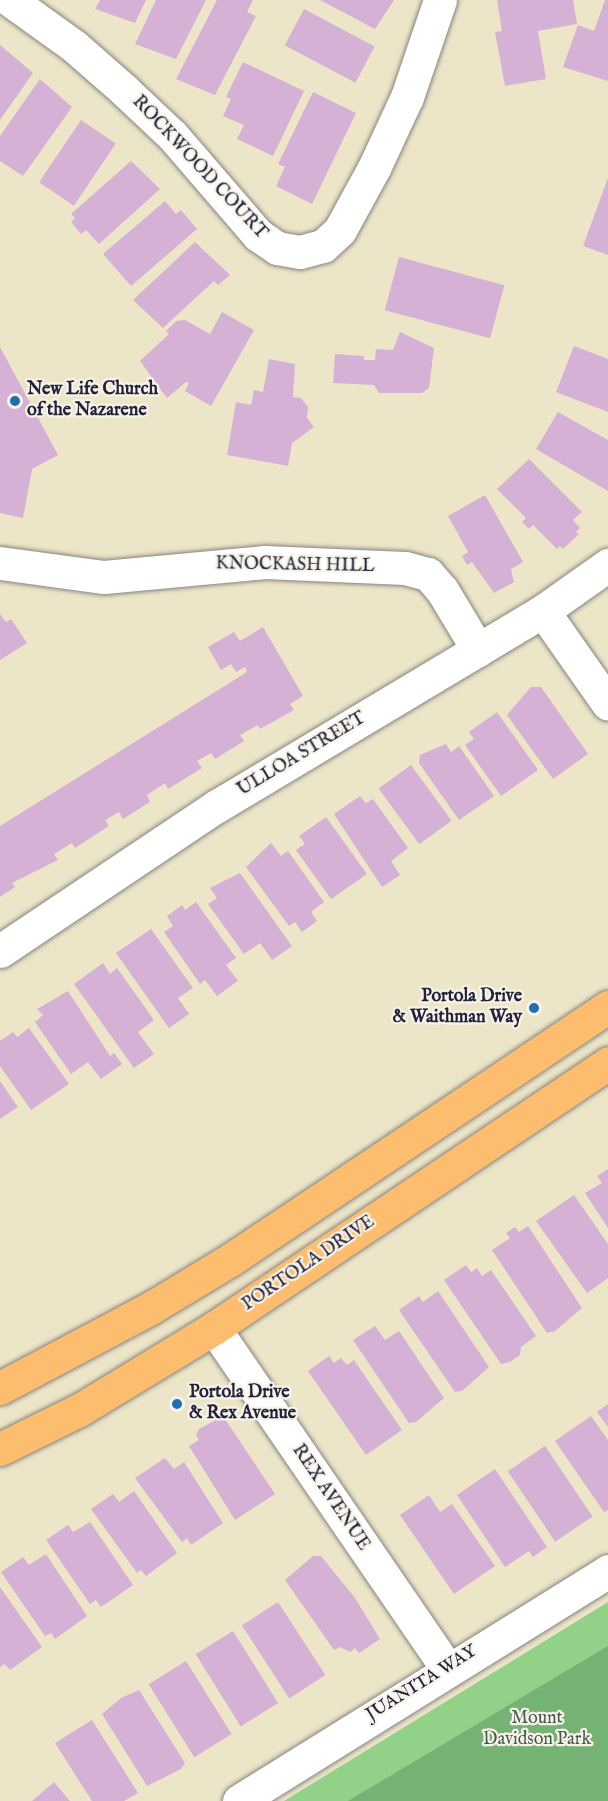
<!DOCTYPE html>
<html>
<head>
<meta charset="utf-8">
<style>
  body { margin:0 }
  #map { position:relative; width:608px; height:1801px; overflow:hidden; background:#ece5c7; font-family:"IM FELL English",serif }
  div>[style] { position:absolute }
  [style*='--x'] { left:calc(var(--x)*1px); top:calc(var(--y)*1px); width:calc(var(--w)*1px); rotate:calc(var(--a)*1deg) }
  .green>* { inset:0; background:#92d188 }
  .forest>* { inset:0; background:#75b374 }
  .building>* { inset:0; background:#d5b2d5; transform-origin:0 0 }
  .roads { filter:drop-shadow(0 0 2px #878481) drop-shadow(0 0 2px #878481) }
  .minor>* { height:33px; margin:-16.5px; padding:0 16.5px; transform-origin:16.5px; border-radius:16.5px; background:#fff }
  .major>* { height:33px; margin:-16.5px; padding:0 16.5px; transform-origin:16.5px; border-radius:16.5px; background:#fcbd6f }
  .dots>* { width:16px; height:16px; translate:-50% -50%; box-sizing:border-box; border:3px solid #f7f3e8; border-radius:50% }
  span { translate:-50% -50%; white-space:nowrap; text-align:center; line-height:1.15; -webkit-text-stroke:4.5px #f7f3e8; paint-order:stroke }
  .street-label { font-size:18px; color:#22223b }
  .poi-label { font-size:18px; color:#22223b; font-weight:700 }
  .left { translate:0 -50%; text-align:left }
  .right { translate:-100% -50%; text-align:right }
  .park-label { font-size:18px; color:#445752 }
</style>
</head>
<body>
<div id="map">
  <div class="green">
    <i style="clip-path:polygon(608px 1602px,608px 1801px,284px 1801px)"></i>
  </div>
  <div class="forest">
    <i style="clip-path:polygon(608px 1646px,608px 1801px,348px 1801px)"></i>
  </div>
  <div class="building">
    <i style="clip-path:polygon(100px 0,146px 0,135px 23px,95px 9px)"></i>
    <i style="clip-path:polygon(156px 0,206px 0,176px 59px,135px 44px)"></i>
    <i style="clip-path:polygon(217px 0,253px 0,247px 12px,256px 16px,215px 95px,176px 79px)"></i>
    <i style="clip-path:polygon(320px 0,394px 0,375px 29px)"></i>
    <i style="clip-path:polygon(497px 0,573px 0,577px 24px,538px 31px,546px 79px,505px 86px,495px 32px,502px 31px)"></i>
    <i style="clip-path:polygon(605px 0,608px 0,608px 81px,563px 67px,578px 25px,594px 31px)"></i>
    <i style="left:304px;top:9px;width:80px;height:41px;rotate:28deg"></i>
    <i style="clip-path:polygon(0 45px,33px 73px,0 120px)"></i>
    <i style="clip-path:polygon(243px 62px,304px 91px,273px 156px,237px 139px,244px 125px,223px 116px,231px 99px,226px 97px)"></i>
    <i style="clip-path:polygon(40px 79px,72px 107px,23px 176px,0 161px,0 136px)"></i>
    <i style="clip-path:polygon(313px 92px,356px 113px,312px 204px,276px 186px,285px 167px,278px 164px)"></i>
    <i style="left:81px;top:120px;width:42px;height:75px;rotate:34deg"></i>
    <i style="clip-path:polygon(131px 161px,160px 189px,99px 244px,86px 230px,81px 234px,71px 222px,75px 218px,71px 214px)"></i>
    <i style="clip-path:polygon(608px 178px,608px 255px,583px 246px)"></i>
    <i style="clip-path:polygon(165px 201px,176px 214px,181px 210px,197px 229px,131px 286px,103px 254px)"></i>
    <i style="clip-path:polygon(195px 242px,230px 275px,218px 285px,214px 281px,163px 328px,133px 300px)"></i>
    <i style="left:399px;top:257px;width:109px;height:55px;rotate:15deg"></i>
    <i style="clip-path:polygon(222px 312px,254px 330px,211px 406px,185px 391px,189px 383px,186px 382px,167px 398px,140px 361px,169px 334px,166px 331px,176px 321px,185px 320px,210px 334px)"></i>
    <i style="clip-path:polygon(400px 332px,434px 348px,429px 388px,422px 393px,379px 393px,374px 385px,333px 383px,335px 354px,364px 356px,364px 360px,375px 360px,376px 349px,393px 350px)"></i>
    <i style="clip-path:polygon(574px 346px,608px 359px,608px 412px,556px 392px)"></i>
    <i style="clip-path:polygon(0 347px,58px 455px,32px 469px,23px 518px,0 513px)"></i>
    <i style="clip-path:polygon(269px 359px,295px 364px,293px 397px,301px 398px,308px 407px,307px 418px,314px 427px,292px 443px,288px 466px,227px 455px,236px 402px,251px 405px,254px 390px,263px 392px)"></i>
    <i style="clip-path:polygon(558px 412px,608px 440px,608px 491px,536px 449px)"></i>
    <i style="clip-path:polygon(529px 459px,582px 512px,573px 520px,580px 528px,576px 532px,579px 534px,563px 549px,560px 546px,557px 549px,533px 525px,529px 529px,522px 522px,526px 518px,497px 489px)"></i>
    <i style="clip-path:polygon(485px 495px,523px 562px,511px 569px,514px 582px,494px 593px,472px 562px,467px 565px,462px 556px,468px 552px,448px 516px)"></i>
    <i style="clip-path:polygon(0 614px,6px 622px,11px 619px,27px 643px,0 660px)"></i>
    <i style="clip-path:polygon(263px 627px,303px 696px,290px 704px,294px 710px,260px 729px,258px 725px,240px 735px,244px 741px,215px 759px,211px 753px,197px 761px,202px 768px,168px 789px,165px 783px,147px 795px,150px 802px,123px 819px,119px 812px,105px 820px,109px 826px,75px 848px,72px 843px,54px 854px,58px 860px,12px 883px,15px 887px,0 897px,0 826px,247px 672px,245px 667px,236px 672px,231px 664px,221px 670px,208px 647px,234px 632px,240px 641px)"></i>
    <i style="clip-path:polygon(531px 687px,541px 687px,588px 754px,553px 779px,507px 715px)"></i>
    <i style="clip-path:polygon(497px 712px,538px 770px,501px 796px,465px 745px,474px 739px,469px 732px)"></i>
    <i style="clip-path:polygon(446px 744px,451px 752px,459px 746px,494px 796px,459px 820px,419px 763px,420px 755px)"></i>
    <i style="left:411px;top:765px;width:69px;height:40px;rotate:54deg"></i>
    <i style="clip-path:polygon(360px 796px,366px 803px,373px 799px,408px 848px,391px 861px,400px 875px,382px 887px,334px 814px)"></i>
    <i style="clip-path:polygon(326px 817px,367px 874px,331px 899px,296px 850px,305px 844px,299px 836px)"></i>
    <i style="clip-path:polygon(271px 843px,281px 856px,288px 851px,324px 902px,311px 912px,317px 921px,302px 932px,295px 922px,289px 926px,246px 867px)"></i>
    <i style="clip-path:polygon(240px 873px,292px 946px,272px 960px,260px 943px,244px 954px,208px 904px,217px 898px,210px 888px)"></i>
    <i style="clip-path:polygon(196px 902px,236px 958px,226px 965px,238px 981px,217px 996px,205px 980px,200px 984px,164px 932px,173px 926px,167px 916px,182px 905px,185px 910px)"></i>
    <i style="clip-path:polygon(151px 929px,193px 988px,178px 998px,189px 1014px,169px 1028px,116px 953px)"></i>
    <i style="clip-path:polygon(103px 963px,110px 974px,117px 968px,154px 1020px,138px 1032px,154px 1054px,134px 1068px,74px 984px)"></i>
    <i style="clip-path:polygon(68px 991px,110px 1056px,114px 1053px,122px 1064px,101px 1079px,88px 1062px,71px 1074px,35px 1022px,43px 1015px,37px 1009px)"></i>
    <i style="clip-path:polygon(29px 1028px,69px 1084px,31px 1110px,0 1066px,0 1041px,13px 1032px,17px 1037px)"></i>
    <i style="clip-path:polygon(0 1081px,18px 1107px,0 1119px)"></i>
    <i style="clip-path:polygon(608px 1169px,608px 1228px,585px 1193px,602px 1183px,597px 1176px)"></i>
    <i style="clip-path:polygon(574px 1195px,608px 1244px,608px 1278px,587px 1293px,536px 1221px)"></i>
    <i style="clip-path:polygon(528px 1226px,582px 1308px,555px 1331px,547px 1333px,492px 1250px,510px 1238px,506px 1233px,515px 1227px,519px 1232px)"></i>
    <i style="clip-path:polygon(466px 1265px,471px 1272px,477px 1268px,482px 1276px,491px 1270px,536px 1336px,521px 1347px,520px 1355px,510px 1362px,501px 1364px,444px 1280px)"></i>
    <i style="clip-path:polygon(438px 1291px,489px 1367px,462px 1391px,455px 1392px,399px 1310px,419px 1296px,423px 1302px)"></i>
    <i style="clip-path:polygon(375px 1326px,385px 1340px,399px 1331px,444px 1398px,416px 1422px,409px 1423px,353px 1340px)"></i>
    <i style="clip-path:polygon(329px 1356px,334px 1363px,341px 1358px,347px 1365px,354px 1360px,402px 1430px,366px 1455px,308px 1371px)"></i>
    <i style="clip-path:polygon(608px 1404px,608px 1427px,597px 1412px)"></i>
    <i style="clip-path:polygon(223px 1416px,275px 1494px,235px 1520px,189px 1446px,199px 1440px,196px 1435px,199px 1429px)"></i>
    <i style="clip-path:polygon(591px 1416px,608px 1440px,608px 1510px,604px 1512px,555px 1441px)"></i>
    <i style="left:545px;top:1446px;width:85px;height:45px;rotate:56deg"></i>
    <i style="clip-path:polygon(165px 1458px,174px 1469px,184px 1462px,223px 1523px,191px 1545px,187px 1538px,182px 1542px,135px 1478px)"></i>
    <i style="clip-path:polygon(495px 1469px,547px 1547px,533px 1557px,529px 1551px,505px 1567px,457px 1495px)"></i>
    <i style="clip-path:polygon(134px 1491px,177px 1553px,146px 1576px,141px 1570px,137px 1573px,91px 1509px,113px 1494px,119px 1502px)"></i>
    <i style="clip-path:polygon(429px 1495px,440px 1512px,452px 1504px,495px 1566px,454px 1594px,400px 1515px)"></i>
    <i style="clip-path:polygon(90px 1522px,133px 1585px,101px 1607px,96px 1600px,90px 1604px,46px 1540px,68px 1525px,73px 1532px)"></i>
    <i style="clip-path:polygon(46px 1554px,87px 1616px,55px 1639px,51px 1633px,45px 1636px,1px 1572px,23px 1557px,29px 1565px)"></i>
    <i style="clip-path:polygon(313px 1556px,321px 1556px,355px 1598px,380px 1639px,359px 1653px,355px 1648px,350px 1652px,340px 1647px,334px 1650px,285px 1580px)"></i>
    <i style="clip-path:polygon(0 1587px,42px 1647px,10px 1670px,5px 1664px,0 1667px)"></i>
    <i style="left:278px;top:1602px;width:87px;height:43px;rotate:57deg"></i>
    <i style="left:233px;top:1631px;width:85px;height:44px;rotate:58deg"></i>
    <i style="left:186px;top:1661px;width:86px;height:44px;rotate:58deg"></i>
    <i style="clip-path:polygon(139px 1690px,185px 1763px,181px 1769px,147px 1786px,102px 1714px,121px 1698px)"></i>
    <i style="clip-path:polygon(92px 1720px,138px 1793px,124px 1801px,92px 1801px,55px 1743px)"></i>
    <i style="clip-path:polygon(54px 1782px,70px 1801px,32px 1801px)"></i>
  </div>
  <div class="roads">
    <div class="minor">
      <i style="--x:10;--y:0;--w:79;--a:35.7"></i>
      <i style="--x:74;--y:46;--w:67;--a:41.3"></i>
      <i style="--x:124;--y:90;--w:66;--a:43.2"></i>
      <i style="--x:172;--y:135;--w:132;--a:49.3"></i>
      <i style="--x:258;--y:235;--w:23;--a:34"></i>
      <i style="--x:277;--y:248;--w:23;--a:10"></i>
      <i style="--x:300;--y:252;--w:24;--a:-15"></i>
      <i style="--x:323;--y:246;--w:23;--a:-43"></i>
      <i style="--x:340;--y:230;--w:71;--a:-61.3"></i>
      <i style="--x:374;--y:168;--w:78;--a:-65.1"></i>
      <i style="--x:407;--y:97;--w:102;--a:-71.2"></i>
      <i style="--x:0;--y:563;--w:105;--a:7.7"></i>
      <i style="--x:104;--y:577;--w:162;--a:-5.3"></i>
      <i style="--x:265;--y:562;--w:140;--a:2.5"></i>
      <i style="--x:405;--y:568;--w:24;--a:15"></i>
      <i style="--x:428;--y:574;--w:21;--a:49"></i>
      <i style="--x:442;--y:590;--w:70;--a:59"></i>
      <i style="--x:543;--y:611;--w:113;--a:55"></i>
      <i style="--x:0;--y:951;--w:261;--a:-33.8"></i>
      <i style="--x:217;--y:806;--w:380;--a:-30.9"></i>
      <i style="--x:543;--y:611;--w:80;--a:-35.3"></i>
      <i style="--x:214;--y:1328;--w:412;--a:55.6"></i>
      <i style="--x:239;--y:1801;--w:435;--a:-31.9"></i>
    </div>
    <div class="major">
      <i style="--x:0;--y:1388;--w:174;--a:-28"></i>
      <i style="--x:154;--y:1306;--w:89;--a:-31.2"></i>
      <i style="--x:230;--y:1260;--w:455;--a:-33.8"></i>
      <i style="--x:0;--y:1449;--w:90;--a:-26.3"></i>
      <i style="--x:81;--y:1409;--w:156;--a:-31.3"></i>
      <i style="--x:214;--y:1328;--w:475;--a:-33.9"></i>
    </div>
  </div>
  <div class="dots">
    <i style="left:15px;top:401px;background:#1f6fb2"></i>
    <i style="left:534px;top:1008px;background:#1f6fb2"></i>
    <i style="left:177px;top:1404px;background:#1f6fb2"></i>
  </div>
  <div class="street-label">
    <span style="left:199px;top:168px;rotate:47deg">ROCKWOOD COURT</span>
    <span style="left:295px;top:566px;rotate:1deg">KNOCKASH HILL</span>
    <span style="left:302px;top:755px;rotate:-31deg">ULLOA STREET</span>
    <span style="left:309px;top:1264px;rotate:-34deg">PORTOLA DRIVE</span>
    <span style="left:330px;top:1498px;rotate:56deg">REX AVENUE</span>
    <span style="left:422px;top:1684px;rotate:-32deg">JUANITA WAY</span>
  </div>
  <div class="poi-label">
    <span class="left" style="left:27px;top:401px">New Life Church<br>of the Nazarene</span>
    <span class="right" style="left:522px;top:1008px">Portola Drive<br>&amp; Waithman Way</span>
    <span class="left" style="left:189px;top:1404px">Portola Drive<br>&amp; Rex Avenue</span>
  </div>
  <div class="park-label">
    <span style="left:537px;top:1730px">Mount<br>Davidson Park</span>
  </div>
</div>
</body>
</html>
